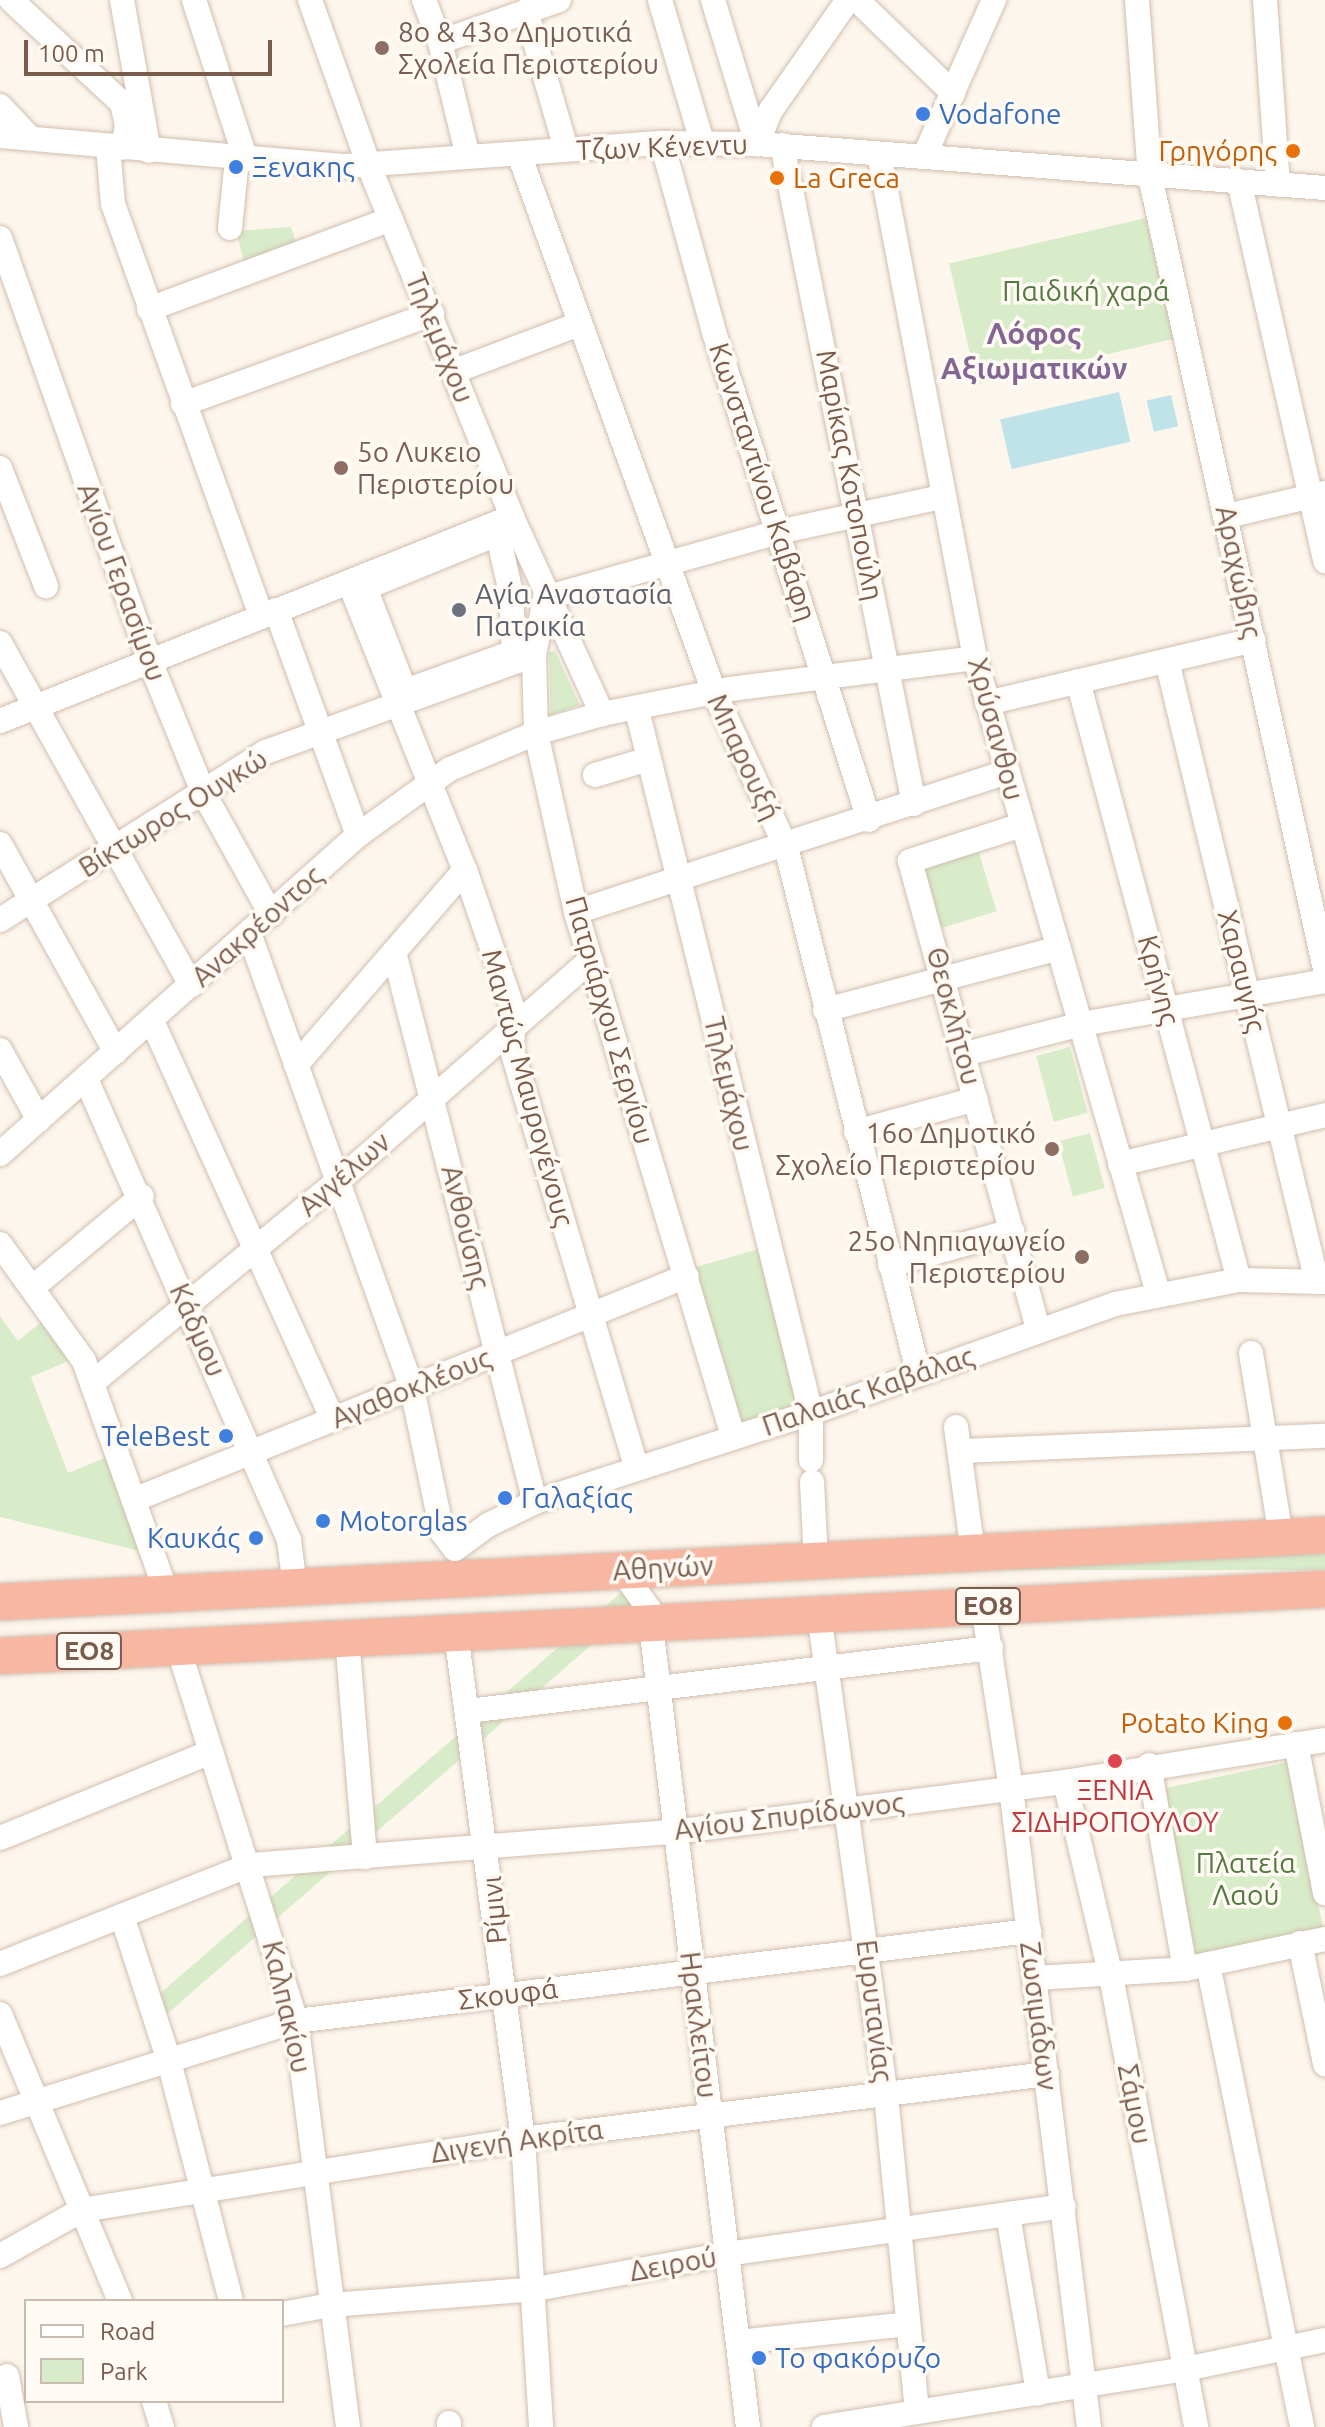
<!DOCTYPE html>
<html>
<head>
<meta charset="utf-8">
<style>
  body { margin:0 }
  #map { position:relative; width:1325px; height:2427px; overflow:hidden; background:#fdf6ec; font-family:Ubuntu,sans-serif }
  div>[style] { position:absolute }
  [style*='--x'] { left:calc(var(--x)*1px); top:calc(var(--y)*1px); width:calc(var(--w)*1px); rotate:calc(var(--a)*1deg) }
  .green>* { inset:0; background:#d8ecc9; transform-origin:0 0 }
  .water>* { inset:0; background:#bfe3e8; transform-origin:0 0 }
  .roads { filter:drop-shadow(0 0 2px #d1beb0) drop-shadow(0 0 2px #d1beb0) }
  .minor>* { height:24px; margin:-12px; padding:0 12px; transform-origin:12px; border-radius:12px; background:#fff }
  .highway>* { height:36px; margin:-18px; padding:0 18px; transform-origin:18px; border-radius:18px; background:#f7b7a3 }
  .dots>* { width:22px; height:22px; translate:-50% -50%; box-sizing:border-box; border:4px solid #fffaf3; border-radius:50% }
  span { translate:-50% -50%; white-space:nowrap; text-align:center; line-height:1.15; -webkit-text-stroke:7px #fffaf3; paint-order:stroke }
  .shield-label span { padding:2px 6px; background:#fffaf3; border:2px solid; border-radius:6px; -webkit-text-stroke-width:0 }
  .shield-label { font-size:26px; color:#7a5c4d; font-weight:700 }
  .education-label { font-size:28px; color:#785e54 }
  .left { translate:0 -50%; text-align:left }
  .right { translate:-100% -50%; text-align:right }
  .shop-label { font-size:28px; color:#366cbe }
  .street-label { font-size:28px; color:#7a5c4d }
  .food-label { font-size:28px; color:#c56008 }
  .park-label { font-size:28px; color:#537a41 }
  .worship-label { font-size:28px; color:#5b616d }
  .health-label { font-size:28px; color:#be3a42 }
  .neighbourhood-label { font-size:30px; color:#846695; font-weight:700 }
  .legend { position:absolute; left:24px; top:2299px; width:260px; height:104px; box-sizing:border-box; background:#fffaf3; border:2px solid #cabbb1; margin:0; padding:10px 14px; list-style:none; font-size:24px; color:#7a5c4d }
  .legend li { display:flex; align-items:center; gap:16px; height:40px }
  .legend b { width:40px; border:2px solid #cabbb1 }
  .scale { position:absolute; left:24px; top:40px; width:248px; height:36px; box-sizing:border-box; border:4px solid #7a5c4d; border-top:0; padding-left:10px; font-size:24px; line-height:28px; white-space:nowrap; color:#7a5c4d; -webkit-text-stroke:6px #fffaf3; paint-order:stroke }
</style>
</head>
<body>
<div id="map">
  <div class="green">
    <i style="left:1146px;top:218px;width:124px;height:202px;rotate:77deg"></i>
    <i style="clip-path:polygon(291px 227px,297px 245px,245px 265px,236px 231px)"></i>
    <i style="clip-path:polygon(555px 651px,580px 705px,551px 715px,549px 652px)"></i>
    <i style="left:978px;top:850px;width:64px;height:60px;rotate:73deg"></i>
    <i style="left:1070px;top:1047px;width:68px;height:35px;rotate:75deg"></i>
    <i style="left:1090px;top:1133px;width:57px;height:33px;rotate:75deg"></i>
    <i style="left:759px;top:1249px;width:161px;height:71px;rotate:74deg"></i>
    <i style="clip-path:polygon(0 1316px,18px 1341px,45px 1319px,73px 1359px,31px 1377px,68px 1473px,107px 1457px,140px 1551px,0 1517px)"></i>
    <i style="left:1325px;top:1554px;width:16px;height:682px;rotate:90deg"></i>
    <i style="left:623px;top:1591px;width:20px;height:624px;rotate:49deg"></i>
    <i style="left:1288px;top:1762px;width:174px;height:130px;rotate:78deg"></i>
  </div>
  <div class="water">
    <i style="left:1119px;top:392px;width:51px;height:122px;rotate:77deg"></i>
    <i style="left:1171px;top:395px;width:32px;height:25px;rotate:77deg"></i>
  </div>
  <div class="roads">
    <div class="minor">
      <i style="--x:11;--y:0;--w:151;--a:42.9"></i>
      <i style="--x:122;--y:103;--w:22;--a:77"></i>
      <i style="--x:127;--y:124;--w:24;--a:99"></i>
      <i style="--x:122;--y:0;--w:153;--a:79.9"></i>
      <i style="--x:194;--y:0;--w:168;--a:72"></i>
      <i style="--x:310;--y:0;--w:176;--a:70.4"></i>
      <i style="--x:369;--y:166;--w:379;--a:67.8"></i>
      <i style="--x:512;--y:517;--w:217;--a:65.4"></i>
      <i style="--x:424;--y:0;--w:45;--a:69.1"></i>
      <i style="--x:440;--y:42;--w:118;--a:76.3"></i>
      <i style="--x:660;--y:0;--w:148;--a:73.5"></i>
      <i style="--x:713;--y:0;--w:151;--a:73"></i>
      <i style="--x:857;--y:0;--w:134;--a:44.1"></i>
      <i style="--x:1137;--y:0;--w:176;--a:85.8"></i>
      <i style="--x:1150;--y:176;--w:812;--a:77.56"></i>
      <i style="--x:1265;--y:0;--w:185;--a:86"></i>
      <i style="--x:526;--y:11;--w:144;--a:73.8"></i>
      <i style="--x:440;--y:42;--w:126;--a:-19.4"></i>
      <i style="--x:0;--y:106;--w:44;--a:46.8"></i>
      <i style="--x:0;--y:136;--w:347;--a:5"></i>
      <i style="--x:346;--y:166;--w:317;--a:-4.2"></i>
      <i style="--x:662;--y:143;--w:95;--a:0.6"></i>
      <i style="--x:757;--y:144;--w:570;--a:4.43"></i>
      <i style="--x:662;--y:143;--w:196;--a:74.6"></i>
      <i style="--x:714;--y:332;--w:512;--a:72.38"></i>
      <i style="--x:757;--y:144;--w:37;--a:-68"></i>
      <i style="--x:771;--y:110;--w:134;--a:-55"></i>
      <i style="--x:782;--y:145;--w:672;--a:78.67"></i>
      <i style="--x:108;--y:147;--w:57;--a:85"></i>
      <i style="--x:113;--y:204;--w:437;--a:70.2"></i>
      <i style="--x:519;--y:154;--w:572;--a:70.08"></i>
      <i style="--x:714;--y:692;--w:171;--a:65.1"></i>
      <i style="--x:786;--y:847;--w:544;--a:75.86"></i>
      <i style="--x:879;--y:154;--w:513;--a:79.22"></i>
      <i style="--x:975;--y:658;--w:661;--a:73.92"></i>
      <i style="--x:924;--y:157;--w:172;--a:-66"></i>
      <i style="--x:1239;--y:181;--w:390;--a:77.2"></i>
      <i style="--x:230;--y:228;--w:69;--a:-84.2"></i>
      <i style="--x:0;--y:238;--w:447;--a:70.5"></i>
      <i style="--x:149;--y:659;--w:144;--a:67.9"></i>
      <i style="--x:203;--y:792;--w:140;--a:60.9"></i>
      <i style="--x:149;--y:309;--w:258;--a:-20.4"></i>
      <i style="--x:455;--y:371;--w:130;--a:-20.7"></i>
      <i style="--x:183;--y:404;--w:265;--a:-19.9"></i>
      <i style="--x:0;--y:468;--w:127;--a:68.7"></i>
      <i style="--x:1227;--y:516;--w:101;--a:-13.2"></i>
      <i style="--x:490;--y:537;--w:9;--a:18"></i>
      <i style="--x:499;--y:540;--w:54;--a:77.2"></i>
      <i style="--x:511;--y:593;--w:59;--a:87.1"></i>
      <i style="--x:514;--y:652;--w:116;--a:160.3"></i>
      <i style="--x:405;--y:691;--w:110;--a:-111.2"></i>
      <i style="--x:365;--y:588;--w:135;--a:-22.2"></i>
      <i style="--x:349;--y:582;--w:310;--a:68.1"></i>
      <i style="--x:465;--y:870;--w:150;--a:71"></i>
      <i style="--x:514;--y:1012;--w:38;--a:93"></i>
      <i style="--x:512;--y:1050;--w:435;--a:73.4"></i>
      <i style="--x:545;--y:598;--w:58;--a:100.9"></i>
      <i style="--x:534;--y:655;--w:78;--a:88.5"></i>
      <i style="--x:536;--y:733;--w:183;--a:77.4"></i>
      <i style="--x:576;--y:912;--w:547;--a:73.32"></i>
      <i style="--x:545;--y:598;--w:242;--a:-15.8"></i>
      <i style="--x:778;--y:532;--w:167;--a:-12.1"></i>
      <i style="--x:276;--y:610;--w:239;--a:70"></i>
      <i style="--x:0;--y:643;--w:392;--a:60.8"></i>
      <i style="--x:1167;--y:661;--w:639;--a:76.42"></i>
      <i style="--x:1078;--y:681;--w:620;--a:74.96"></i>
      <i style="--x:987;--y:703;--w:274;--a:-13.3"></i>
      <i style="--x:637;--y:710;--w:724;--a:76.1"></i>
      <i style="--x:811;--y:1413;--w:47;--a:90"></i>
      <i style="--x:0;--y:721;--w:551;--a:-21.72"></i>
      <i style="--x:595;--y:775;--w:56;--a:-16.5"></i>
      <i style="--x:1022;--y:825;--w:118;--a:162.2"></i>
      <i style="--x:910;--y:861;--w:487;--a:74.7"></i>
      <i style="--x:0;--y:844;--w:238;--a:60.9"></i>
      <i style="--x:576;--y:912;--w:454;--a:-18"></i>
      <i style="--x:0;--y:920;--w:315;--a:-32.3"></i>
      <i style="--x:266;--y:752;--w:285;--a:-19.9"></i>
      <i style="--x:249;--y:933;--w:483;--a:70.3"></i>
      <i style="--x:412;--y:1388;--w:147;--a:78.2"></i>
      <i style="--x:442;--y:1532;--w:21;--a:53"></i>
      <i style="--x:394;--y:952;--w:568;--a:75.62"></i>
      <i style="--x:825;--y:1010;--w:242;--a:-14.8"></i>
      <i style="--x:152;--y:1021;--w:438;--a:65.6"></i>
      <i style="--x:0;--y:1050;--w:80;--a:60.9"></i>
      <i style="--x:965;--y:1054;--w:121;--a:-14.4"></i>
      <i style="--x:1082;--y:1024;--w:247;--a:-10"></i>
      <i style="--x:296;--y:1065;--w:258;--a:-49.1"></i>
      <i style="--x:86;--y:1079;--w:504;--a:66.23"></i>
      <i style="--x:289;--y:1540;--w:47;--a:82.7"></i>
      <i style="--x:856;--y:1132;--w:124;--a:-15.4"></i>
      <i style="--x:0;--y:1154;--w:480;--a:-41.7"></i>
      <i style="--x:358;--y:835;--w:113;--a:-35.7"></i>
      <i style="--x:450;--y:769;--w:93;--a:-22.7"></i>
      <i style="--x:536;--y:733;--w:69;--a:-16.1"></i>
      <i style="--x:602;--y:714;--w:130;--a:-11.1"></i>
      <i style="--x:730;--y:689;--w:247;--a:-7.2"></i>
      <i style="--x:1120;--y:1164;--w:211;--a:-13.4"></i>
      <i style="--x:0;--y:1244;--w:144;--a:54.3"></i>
      <i style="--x:84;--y:1361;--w:247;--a:70.4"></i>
      <i style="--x:890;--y:1265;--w:127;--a:-15.6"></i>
      <i style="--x:32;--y:1288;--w:143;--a:-39.9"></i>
      <i style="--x:1251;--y:1353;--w:186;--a:80.7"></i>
      <i style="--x:92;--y:1383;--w:317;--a:-39.4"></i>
      <i style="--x:337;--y:1182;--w:337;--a:-41.2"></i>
      <i style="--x:956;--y:1427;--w:127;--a:82.3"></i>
      <i style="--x:963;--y:1451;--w:362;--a:-2.4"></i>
      <i style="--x:812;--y:1482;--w:78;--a:87.1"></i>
      <i style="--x:136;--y:1499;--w:594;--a:-22.03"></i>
      <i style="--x:455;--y:1549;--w:41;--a:-36"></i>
      <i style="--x:488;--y:1525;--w:52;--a:-26.1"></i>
      <i style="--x:535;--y:1502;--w:290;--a:-17.9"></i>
      <i style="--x:811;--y:1413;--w:323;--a:-19.7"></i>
      <i style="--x:1115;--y:1304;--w:126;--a:-11"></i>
      <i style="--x:1239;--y:1280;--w:86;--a:1.3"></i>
      <i style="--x:622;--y:1571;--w:47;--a:54.6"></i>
      <i style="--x:649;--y:1609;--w:824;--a:83.1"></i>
      <i style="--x:983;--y:1606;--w:184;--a:81.3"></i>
      <i style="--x:1011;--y:1788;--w:644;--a:83.04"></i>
      <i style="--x:819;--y:1614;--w:486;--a:82.1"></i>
      <i style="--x:886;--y:2095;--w:317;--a:84.4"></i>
      <i style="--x:456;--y:1633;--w:510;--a:82.46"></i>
      <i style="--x:523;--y:2139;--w:289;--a:86.4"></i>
      <i style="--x:347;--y:1638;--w:220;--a:85.3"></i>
      <i style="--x:178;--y:1647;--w:392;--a:72.5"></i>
      <i style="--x:296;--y:2021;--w:409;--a:82.7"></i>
      <i style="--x:468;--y:1711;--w:527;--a:-6.87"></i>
      <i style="--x:1296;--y:1744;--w:152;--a:79"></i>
      <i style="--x:1149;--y:1765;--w:207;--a:80"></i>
      <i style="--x:1065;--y:1782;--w:199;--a:76.7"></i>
      <i style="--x:1111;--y:1976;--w:459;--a:79.3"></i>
      <i style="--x:0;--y:1838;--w:228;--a:-22.2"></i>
      <i style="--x:122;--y:1916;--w:152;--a:72"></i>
      <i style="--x:169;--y:2061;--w:248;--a:75.5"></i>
      <i style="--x:1300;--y:1943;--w:124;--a:78.3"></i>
      <i style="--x:0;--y:1964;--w:269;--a:-21.6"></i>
      <i style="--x:250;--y:1865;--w:425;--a:-4.5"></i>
      <i style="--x:674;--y:1832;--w:394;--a:-7.3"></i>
      <i style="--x:1065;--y:1782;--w:263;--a:-9.2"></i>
      <i style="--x:1208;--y:1964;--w:472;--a:78.5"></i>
      <i style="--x:1035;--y:1978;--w:150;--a:-3.4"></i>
      <i style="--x:1185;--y:1969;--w:143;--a:-12.1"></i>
      <i style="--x:0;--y:2014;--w:311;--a:67.3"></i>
      <i style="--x:0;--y:2113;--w:310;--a:-17.3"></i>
      <i style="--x:296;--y:2021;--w:739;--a:-7"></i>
      <i style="--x:1008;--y:2215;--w:181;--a:80.4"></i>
      <i style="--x:0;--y:2256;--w:94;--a:-29.3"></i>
      <i style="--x:82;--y:2210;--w:447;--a:-9.1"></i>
      <i style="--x:523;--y:2139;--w:528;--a:-7.07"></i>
      <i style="--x:282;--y:2314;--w:49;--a:-10.6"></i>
      <i style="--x:330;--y:2305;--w:207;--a:-4.4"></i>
      <i style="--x:536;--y:2289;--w:194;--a:-10.4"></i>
      <i style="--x:727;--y:2254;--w:340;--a:-8.1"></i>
      <i style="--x:738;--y:2342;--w:171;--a:-6"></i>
      <i style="--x:7;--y:2376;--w:52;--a:80"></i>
      <i style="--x:154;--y:2401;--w:27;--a:73"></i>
      <i style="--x:449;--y:2423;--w:4;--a:90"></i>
      <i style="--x:824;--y:2427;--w:366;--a:-9.1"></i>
      <i style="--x:1185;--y:2369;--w:143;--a:-11.7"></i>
    </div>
    <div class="highway">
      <i style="--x:0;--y:1602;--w:1327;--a:-2.89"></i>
      <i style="--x:0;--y:1656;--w:1327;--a:-2.89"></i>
    </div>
  </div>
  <div class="dots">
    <i style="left:382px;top:48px;background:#8d6e63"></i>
    <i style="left:923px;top:114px;background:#3f7fe0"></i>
    <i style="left:1293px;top:151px;background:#e8710a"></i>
    <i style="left:236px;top:167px;background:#3f7fe0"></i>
    <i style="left:777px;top:178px;background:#e8710a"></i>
    <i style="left:341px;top:468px;background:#8d6e63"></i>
    <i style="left:459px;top:610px;background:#6b7280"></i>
    <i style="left:1052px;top:1149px;background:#8d6e63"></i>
    <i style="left:1082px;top:1257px;background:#8d6e63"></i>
    <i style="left:226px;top:1436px;background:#3f7fe0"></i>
    <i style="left:505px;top:1498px;background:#3f7fe0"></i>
    <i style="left:323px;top:1521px;background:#3f7fe0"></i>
    <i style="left:256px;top:1538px;background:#3f7fe0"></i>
    <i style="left:1285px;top:1723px;background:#e8710a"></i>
    <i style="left:1115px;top:1761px;background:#e0444e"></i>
    <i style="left:759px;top:2358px;background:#3f7fe0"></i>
  </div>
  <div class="shield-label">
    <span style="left:988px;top:1606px">ΕΟ8</span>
    <span style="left:89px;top:1651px">ΕΟ8</span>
  </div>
  <div class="education-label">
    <span class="left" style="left:398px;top:48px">8ο &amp; 43ο Δημοτικά<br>Σχολεία Περιστερίου</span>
    <span class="left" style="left:357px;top:468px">5ο Λυκειο<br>Περιστερίου</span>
    <span class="right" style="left:1036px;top:1149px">16ο Δημοτικό<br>Σχολείο Περιστερίου</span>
    <span class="right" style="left:1066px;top:1257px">25ο Νηπιαγωγείο<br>Περιστερίου</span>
  </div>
  <div class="shop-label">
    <span class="left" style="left:939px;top:114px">Vodafone</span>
    <span class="left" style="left:252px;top:167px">Ξενακης</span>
    <span class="right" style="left:210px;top:1436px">TeleBest</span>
    <span class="left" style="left:521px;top:1498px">Γαλαξίας</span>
    <span class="left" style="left:339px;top:1521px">Motorglas</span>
    <span class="right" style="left:240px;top:1538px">Καυκάς</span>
    <span class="left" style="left:775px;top:2358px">Το φακόρυζο</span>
  </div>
  <div class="street-label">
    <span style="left:662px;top:147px;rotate:-2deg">Τζων Κένεντυ</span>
    <span style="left:440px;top:338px;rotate:68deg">Τηλεμάχου</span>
    <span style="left:850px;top:475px;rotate:79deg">Μαρίκας Κοτοπούλη</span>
    <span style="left:763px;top:482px;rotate:72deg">Κωνσταντίνου Καβάφη</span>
    <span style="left:1239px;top:572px;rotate:78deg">Αραχώβης</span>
    <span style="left:122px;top:582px;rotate:70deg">Αγίου Γερασίμου</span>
    <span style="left:996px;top:729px;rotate:75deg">Χρύσανθου</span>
    <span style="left:744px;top:757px;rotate:65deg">Μπαρουξή</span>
    <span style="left:173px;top:813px;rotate:-32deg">Βίκτωρος Ουγκώ</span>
    <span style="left:257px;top:926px;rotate:-42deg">Ανακρέοντος</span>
    <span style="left:1242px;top:971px;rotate:76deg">Χαραυγής</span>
    <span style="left:1159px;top:980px;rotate:75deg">Κρήνης</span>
    <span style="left:954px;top:1016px;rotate:75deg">Θεοκλήτου</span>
    <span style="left:610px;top:1020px;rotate:74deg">Πατριάρχου Σεργίου</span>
    <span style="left:729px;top:1084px;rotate:77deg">Τηλεμάχου</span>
    <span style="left:528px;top:1088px;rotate:75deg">Μαντώς Μαυρογένους</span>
    <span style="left:344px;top:1174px;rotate:-41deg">Αγγέλων</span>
    <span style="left:466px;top:1227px;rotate:76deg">Ανθούσης</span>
    <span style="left:198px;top:1330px;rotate:66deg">Κάδμου</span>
    <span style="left:411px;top:1388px;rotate:-22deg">Αγαθοκλέους</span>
    <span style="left:868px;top:1391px;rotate:-19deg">Παλαιάς Καβάλας</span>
    <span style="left:663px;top:1568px;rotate:-3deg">Αθηνών</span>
    <span style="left:789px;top:1816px;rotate:-7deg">Αγίου Σπυρίδωνος</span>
    <span style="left:494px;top:1910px;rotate:-95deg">Ρίμινι</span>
    <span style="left:508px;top:1994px;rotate:-7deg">Σκουφά</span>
    <span style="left:287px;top:2007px;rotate:77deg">Καλπακίου</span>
    <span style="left:875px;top:2011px;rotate:83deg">Ευρυτανίας</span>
    <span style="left:1039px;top:2016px;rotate:83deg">Ζωσιμάδων</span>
    <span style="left:699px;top:2025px;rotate:83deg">Ηρακλείτου</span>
    <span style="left:1135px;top:2104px;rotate:79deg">Σάμου</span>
    <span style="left:517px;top:2141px;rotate:-8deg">Διγενή Ακρίτα</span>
    <span style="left:673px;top:2264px;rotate:-10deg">Δειρού</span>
  </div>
  <div class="food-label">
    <span class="right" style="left:1277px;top:151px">Γρηγόρης</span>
    <span class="left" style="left:793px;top:178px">La Greca</span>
    <span class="right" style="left:1269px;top:1723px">Potato King</span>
  </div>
  <div class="park-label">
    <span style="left:1086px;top:291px">Παιδική χαρά</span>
    <span style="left:1246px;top:1879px">Πλατεία<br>Λαού</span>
  </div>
  <div class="worship-label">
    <span class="left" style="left:475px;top:610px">Αγία Αναστασία<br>Πατρικία</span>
  </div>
  <div class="health-label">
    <span style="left:1115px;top:1806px">ΞΕΝΙΑ<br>ΣΙΔΗΡΟΠΟΥΛΟΥ</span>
  </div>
  <div class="neighbourhood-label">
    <span style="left:1034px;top:350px">Λόφος<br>Αξιωματικών</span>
  </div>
  <ul class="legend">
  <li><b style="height:10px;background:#fff"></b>Road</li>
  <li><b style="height:22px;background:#d8ecc9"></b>Park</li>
  </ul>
  <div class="scale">100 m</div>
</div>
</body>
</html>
